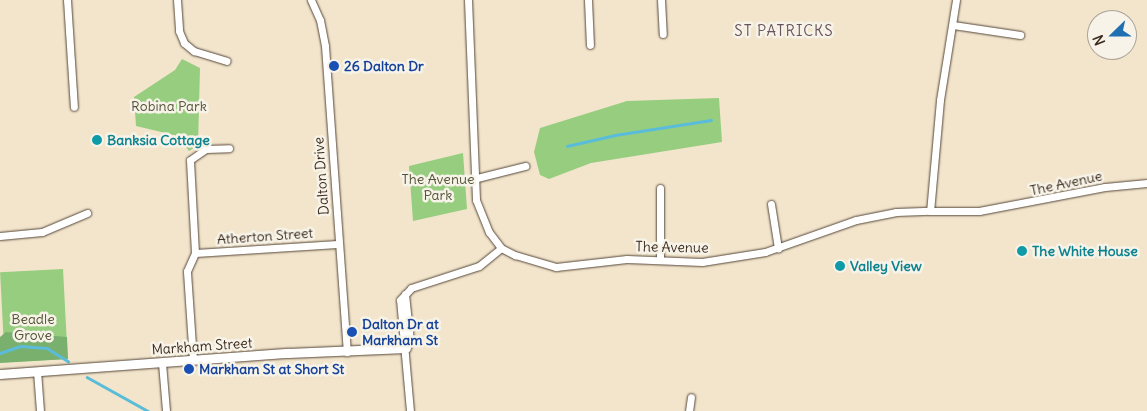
<!DOCTYPE html>
<html>
<head>
<meta charset="utf-8">
<style>
  body { margin:0 }
  #map { position:relative; width:1147px; height:411px; overflow:hidden; background:#f2e5cc; font-family:Delius,sans-serif }
  div>[style] { position:absolute }
  [style*='--x'] { left:calc(var(--x)*1px); top:calc(var(--y)*1px); width:calc(var(--w)*1px); rotate:calc(var(--a)*1deg) }
  .green>* { inset:0; background:#97cd7f; transform-origin:0 0 }
  .forest>* { inset:0; background:#79b06e }
  .stream>* { height:2.5px; margin:-1.25px; padding:0 1.25px; transform-origin:1.25px; border-radius:1.25px; background:#5bbcda }
  .roads { filter:drop-shadow(0 0 1px #564638) drop-shadow(0 0 1px #564638) }
  .minor>* { height:7px; margin:-3.5px; padding:0 3.5px; transform-origin:3.5px; border-radius:3.5px; background:#fff }
  .tertiary>* { height:9px; margin:-4.5px; padding:0 4.5px; transform-origin:4.5px; border-radius:4.5px; background:#fff }
  .dots>* { width:14px; height:14px; translate:-50% -50%; box-sizing:border-box; border:2px solid #f7f3e8; border-radius:50% }
  span { translate:-50% -50%; white-space:nowrap; text-align:center; line-height:1.15; -webkit-text-stroke:5px #f7f3e8; paint-order:stroke }
  .transit-label { font-size:14px; color:#164399; font-weight:700 }
  .left { translate:0 -50%; text-align:left }
  .park-label { font-size:14px; color:#525336 }
  .culture-label { font-size:14px; color:#0d838f; font-weight:700 }
  .street-label { font-size:14px; color:#3b2a1e }
  .neighbourhood-label { font-size:15px; color:#68545c; letter-spacing:1px }
  .north { position:absolute; left:1087px; top:10px; width:50px; height:50px; box-sizing:border-box; background:#f7f3e8; border:1px solid #aca397; border-radius:50%; rotate:248deg; font-size:14px; font-weight:700; line-height:20px; text-align:center; color:#3b2a1e }
  .north::after { content:''; display:block; margin:auto; width:18px; height:22px; background:#1f6fb2; clip-path:polygon(50% 0,100% 100%,50% 72%,0 100%) }
</style>
</head>
<body>
<div id="map">
  <div class="green">
    <i style="clip-path:polygon(182px 59px,200px 68px,198px 145px,189px 151px,178px 136px,136px 126px,134px 97px,175px 70px)"></i>
    <i style="clip-path:polygon(719px 98px,722px 142px,591px 163px,549px 179px,540px 175px,534px 152px,540px 128px,627px 101px)"></i>
    <i style="clip-path:polygon(463px 153px,467px 209px,413px 221px,409px 166px)"></i>
    <i style="left:63px;top:269px;width:90px;height:63px;rotate:87deg"></i>
  </div>
  <div class="forest">
    <i style="clip-path:polygon(6px 332px,67px 337px,68px 359px,0 363px,0 337px)"></i>
  </div>
  <div class="stream">
    <i style="--x:567;--y:146;--w:49;--a:-12.9"></i>
    <i style="--x:615;--y:135;--w:97;--a:-8.9"></i>
    <i style="--x:0;--y:353;--w:21;--a:-19"></i>
    <i style="--x:20;--y:346;--w:27;--a:4"></i>
    <i style="--x:47;--y:348;--w:25;--a:32"></i>
    <i style="--x:87;--y:377;--w:70;--a:29.1"></i>
  </div>
  <div class="roads">
    <div class="minor">
      <i style="--x:67;--y:0;--w:107;--a:86.3"></i>
      <i style="--x:177;--y:0;--w:31;--a:86"></i>
      <i style="--x:179;--y:31;--w:13;--a:67"></i>
      <i style="--x:184;--y:43;--w:13;--a:39"></i>
      <i style="--x:194;--y:51;--w:34;--a:17"></i>
      <i style="--x:311;--y:0;--w:22;--a:66"></i>
      <i style="--x:320;--y:20;--w:26;--a:79"></i>
      <i style="--x:325;--y:46;--w:307;--a:85.9"></i>
      <i style="--x:468;--y:0;--w:200;--a:87.7"></i>
      <i style="--x:476;--y:200;--w:35;--a:68"></i>
      <i style="--x:489;--y:232;--w:20;--a:53"></i>
      <i style="--x:501;--y:248;--w:16;--a:27"></i>
      <i style="--x:515;--y:255;--w:43;--a:16.3"></i>
      <i style="--x:556;--y:267;--w:71;--a:-6.4"></i>
      <i style="--x:627;--y:259;--w:75;--a:2.3"></i>
      <i style="--x:702;--y:262;--w:64;--a:-9"></i>
      <i style="--x:765;--y:252;--w:96;--a:-19.4"></i>
      <i style="--x:856;--y:220;--w:41;--a:-11.3"></i>
      <i style="--x:896;--y:212;--w:34;--a:-2"></i>
      <i style="--x:588;--y:0;--w:45;--a:87.5"></i>
      <i style="--x:661;--y:0;--w:34;--a:87"></i>
      <i style="--x:956;--y:0;--w:101;--a:99.1"></i>
      <i style="--x:940;--y:100;--w:111;--a:95.1"></i>
      <i style="--x:930;--y:211;--w:49;--a:0"></i>
      <i style="--x:979;--y:211;--w:128;--a:-10.8"></i>
      <i style="--x:1105;--y:187;--w:42;--a:-5.4"></i>
      <i style="--x:953;--y:25;--w:68;--a:8.5"></i>
      <i style="--x:473;--y:179;--w:54;--a:-14"></i>
      <i style="--x:660;--y:188;--w:71;--a:90"></i>
      <i style="--x:771;--y:204;--w:45;--a:81"></i>
      <i style="--x:0;--y:236;--w:42;--a:-5.4"></i>
      <i style="--x:42;--y:232;--w:49;--a:-22.9"></i>
      <i style="--x:195;--y:253;--w:143;--a:-3.6"></i>
      <i style="--x:405;--y:294;--w:47;--a:83.9"></i>
      <i style="--x:410;--y:341;--w:8;--a:120"></i>
      <i style="--x:193;--y:360;--w:89;--a:-93.9"></i>
      <i style="--x:187;--y:271;--w:20;--a:-66"></i>
      <i style="--x:195;--y:253;--w:93;--a:-93.1"></i>
      <i style="--x:190;--y:160;--w:19;--a:-35"></i>
      <i style="--x:206;--y:149;--w:23;--a:-2"></i>
      <i style="--x:162;--y:363;--w:48;--a:85.2"></i>
      <i style="--x:37;--y:371;--w:40;--a:85.7"></i>
      <i style="--x:410;--y:411;--w:111;--a:-95.1"></i>
      <i style="--x:400;--y:300;--w:16;--a:-47"></i>
      <i style="--x:411;--y:288;--w:71;--a:-17.9"></i>
      <i style="--x:479;--y:266;--w:28;--a:-39"></i>
      <i style="--x:689;--y:411;--w:14;--a:-82"></i>
    </div>
    <div class="tertiary">
      <i style="--x:0;--y:374;--w:289;--a:-4.2"></i>
      <i style="--x:288;--y:353;--w:118;--a:-2.4"></i>
    </div>
  </div>
  <div class="dots">
    <i style="left:334px;top:66px;background:#1a4fb4"></i>
    <i style="left:97px;top:140px;background:#0f9aa8"></i>
    <i style="left:1022px;top:251px;background:#0f9aa8"></i>
    <i style="left:840px;top:266px;background:#0f9aa8"></i>
    <i style="left:352px;top:332px;background:#1a4fb4"></i>
    <i style="left:189px;top:369px;background:#1a4fb4"></i>
  </div>
  <div class="transit-label">
    <span class="left" style="left:344px;top:66px">26 Dalton Dr</span>
    <span class="left" style="left:362px;top:332px">Dalton Dr at<br>Markham St</span>
    <span class="left" style="left:199px;top:369px">Markham St at Short St</span>
  </div>
  <div class="park-label">
    <span style="left:169px;top:106px">Robina Park</span>
    <span style="left:438px;top:187px">The Avenue<br>Park</span>
    <span style="left:33px;top:327px">Beadle<br>Grove</span>
  </div>
  <div class="culture-label">
    <span class="left" style="left:107px;top:140px">Banksia Cottage</span>
    <span class="left" style="left:1032px;top:251px">The White House</span>
    <span class="left" style="left:850px;top:266px">Valley View</span>
  </div>
  <div class="street-label">
    <span style="left:321px;top:176px;rotate:-94deg">Dalton Drive</span>
    <span style="left:1066px;top:183px;rotate:-12deg">The Avenue</span>
    <span style="left:265px;top:236px;rotate:-4deg">Atherton Street</span>
    <span style="left:672px;top:247px;rotate:1deg">The Avenue</span>
    <span style="left:202px;top:346px;rotate:-4deg">Markham Street</span>
  </div>
  <div class="neighbourhood-label">
    <span style="left:784px;top:31px">ST PATRICKS</span>
  </div>
  <div class="north">N</div>
</div>
</body>
</html>
